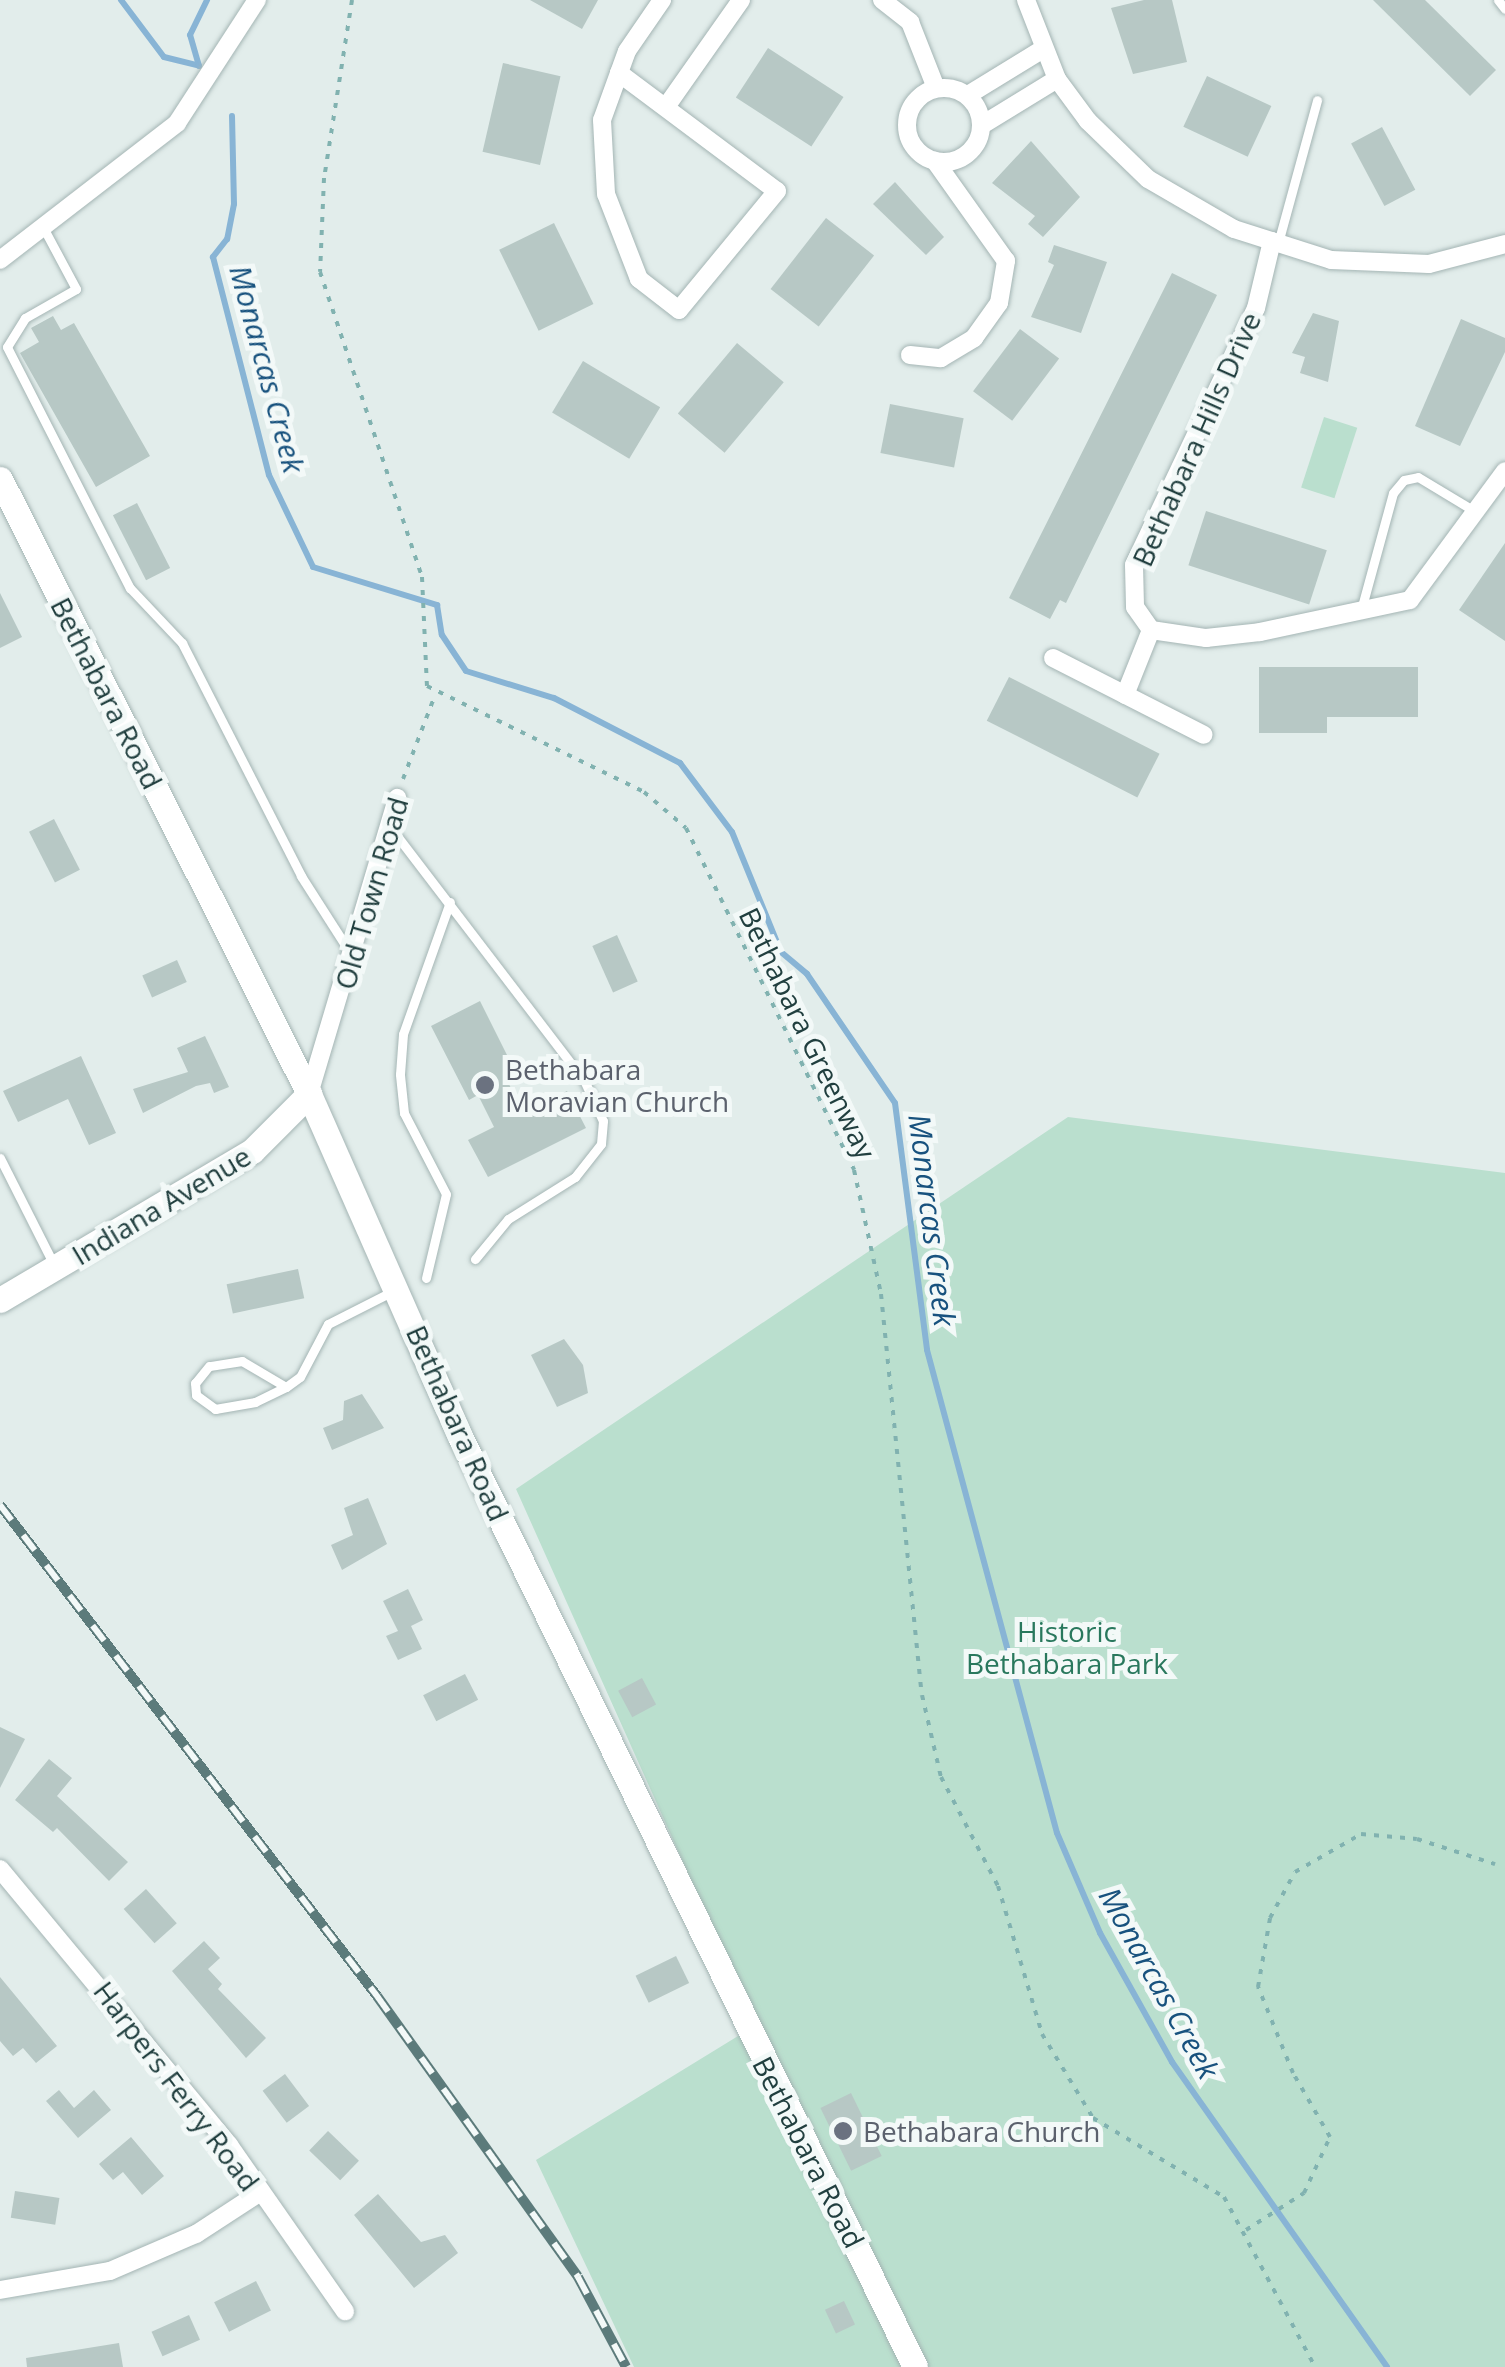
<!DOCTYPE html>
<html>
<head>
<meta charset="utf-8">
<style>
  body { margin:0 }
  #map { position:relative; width:1505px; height:2367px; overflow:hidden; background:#e2edeb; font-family:"Open Sans",sans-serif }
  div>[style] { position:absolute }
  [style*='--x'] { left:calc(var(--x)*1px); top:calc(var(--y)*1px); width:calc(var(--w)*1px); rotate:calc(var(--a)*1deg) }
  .green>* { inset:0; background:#badfce; transform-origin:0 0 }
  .stream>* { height:6px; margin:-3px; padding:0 3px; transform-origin:3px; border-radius:3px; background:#88b4d5 }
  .building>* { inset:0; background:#b7c8c5; transform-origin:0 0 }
  .path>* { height:4px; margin-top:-2px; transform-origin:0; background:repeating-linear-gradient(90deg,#81b2b0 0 5px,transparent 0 13px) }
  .roads { filter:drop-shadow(0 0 2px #a4b5b4) drop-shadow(0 0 2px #a4b5b4) }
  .lane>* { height:9px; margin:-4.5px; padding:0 4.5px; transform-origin:4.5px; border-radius:4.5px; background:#fff }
  .street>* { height:18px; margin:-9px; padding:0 9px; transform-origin:9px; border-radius:9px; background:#fff }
  .street>.ring { margin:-9px; padding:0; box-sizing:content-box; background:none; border:18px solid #fff; border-radius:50% }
  .secondary>* { height:25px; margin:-12.5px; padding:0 12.5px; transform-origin:12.5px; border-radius:12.5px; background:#fff }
  .rail>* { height:10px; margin-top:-5px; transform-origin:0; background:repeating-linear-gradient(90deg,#f3f9f8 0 19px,#5c7b7b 0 38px); box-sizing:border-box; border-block:2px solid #5c7b7b }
  .dots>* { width:28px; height:28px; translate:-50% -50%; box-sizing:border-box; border:5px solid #f3f9f8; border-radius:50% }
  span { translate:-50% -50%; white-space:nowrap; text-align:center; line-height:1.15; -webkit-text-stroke:10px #f3f9f8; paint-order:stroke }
  .street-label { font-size:28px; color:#213f3f }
  .worship-label { font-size:28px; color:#5b616d }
  .left { translate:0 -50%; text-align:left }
  .park-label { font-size:28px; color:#29785d }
  .water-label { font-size:30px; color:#18527e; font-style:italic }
</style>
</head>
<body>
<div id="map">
  <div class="green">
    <i style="left:1324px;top:417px;width:35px;height:74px;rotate:18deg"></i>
    <i style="clip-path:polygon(1068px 1117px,1505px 1173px,1505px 2367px,634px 2367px,536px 2160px,756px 2025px,516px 1489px)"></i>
  </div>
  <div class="stream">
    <i style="--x:121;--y:0;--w:71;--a:53"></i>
    <i style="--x:164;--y:57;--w:36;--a:14"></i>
    <i style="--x:199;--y:66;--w:32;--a:-106"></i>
    <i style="--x:190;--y:35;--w:39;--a:-64"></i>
    <i style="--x:232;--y:116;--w:88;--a:88.7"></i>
    <i style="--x:234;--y:204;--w:36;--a:101"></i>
    <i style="--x:227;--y:239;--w:23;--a:128"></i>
    <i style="--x:213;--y:257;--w:225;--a:75.6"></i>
    <i style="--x:269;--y:475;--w:102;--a:64.4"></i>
    <i style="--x:313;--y:567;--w:130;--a:17"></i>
    <i style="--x:437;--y:605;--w:30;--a:81"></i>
    <i style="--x:442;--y:635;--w:43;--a:56.3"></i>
    <i style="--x:466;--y:671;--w:92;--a:17.1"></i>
    <i style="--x:554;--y:698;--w:142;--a:27.3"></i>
    <i style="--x:680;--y:763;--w:86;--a:53"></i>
    <i style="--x:732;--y:832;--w:130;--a:67.8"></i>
    <i style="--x:781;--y:952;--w:34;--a:40"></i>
    <i style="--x:807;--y:974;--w:156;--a:55.7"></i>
    <i style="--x:895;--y:1103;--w:249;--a:82.6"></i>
    <i style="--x:927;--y:1350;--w:500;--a:74.94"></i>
    <i style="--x:1057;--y:1833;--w:109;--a:66.7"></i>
    <i style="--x:1100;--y:1933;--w:148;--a:60.8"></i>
    <i style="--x:1172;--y:2062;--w:373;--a:54.8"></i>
  </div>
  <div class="building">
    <i style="clip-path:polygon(530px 0,598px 0,582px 29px)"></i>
    <i style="clip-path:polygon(1144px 0,1172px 0,1187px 62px,1133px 74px,1111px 8px)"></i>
    <i style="clip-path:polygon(1373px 0,1425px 0,1496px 70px,1470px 96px)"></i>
    <i style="left:768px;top:48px;width:90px;height:59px;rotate:33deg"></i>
    <i style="left:503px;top:63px;width:59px;height:91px;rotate:13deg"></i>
    <i style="left:1207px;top:76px;width:71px;height:56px;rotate:25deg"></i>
    <i style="left:1382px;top:127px;width:71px;height:35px;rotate:62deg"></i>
    <i style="clip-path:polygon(1031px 141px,1080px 197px,1043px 237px,1028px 224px,1035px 216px,992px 183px)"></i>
    <i style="clip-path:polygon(895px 182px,944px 237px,926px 255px,873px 204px)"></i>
    <i style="left:826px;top:218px;width:61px;height:90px;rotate:38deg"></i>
    <i style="left:554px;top:223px;width:90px;height:61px;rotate:64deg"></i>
    <i style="clip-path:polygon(1054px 245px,1107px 262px,1081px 333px,1031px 317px,1054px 265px,1048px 262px)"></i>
    <i style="clip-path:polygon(1172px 273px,1217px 295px,1066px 603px,1060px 600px,1050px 619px,1009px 598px)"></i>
    <i style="clip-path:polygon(1313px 313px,1339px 321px,1328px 382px,1300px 373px,1305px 357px,1292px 353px)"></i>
    <i style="clip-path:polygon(53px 316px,61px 330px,74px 323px,150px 456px,96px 487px,20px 353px,39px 342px,31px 328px)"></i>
    <i style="clip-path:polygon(1461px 319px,1505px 338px,1505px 352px,1460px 446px,1415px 426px)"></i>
    <i style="left:1020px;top:329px;width:49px;height:78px;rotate:37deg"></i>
    <i style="left:737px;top:343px;width:61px;height:92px;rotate:40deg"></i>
    <i style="left:583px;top:361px;width:90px;height:60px;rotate:31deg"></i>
    <i style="left:890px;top:404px;width:75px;height:50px;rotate:11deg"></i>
    <i style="left:137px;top:503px;width:73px;height:27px;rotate:63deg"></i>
    <i style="left:1206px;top:511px;width:127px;height:57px;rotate:18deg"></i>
    <i style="clip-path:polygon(1505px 543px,1505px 641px,1459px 610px)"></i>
    <i style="clip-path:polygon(0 593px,22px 637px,0 648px)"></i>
    <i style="clip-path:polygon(1259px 667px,1418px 667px,1418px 717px,1327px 717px,1327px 733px,1259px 733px)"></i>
    <i style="left:1009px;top:677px;width:169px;height:49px;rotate:27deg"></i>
    <i style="left:54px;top:819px;width:57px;height:28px;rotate:63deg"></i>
    <i style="left:617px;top:935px;width:51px;height:27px;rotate:66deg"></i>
    <i style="left:177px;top:960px;width:24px;height:38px;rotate:66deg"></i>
    <i style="clip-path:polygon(480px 1001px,517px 1075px,507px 1080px,523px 1113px,567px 1091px,586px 1128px,488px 1177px,468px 1140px,494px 1127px,478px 1095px,469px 1100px,431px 1026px)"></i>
    <i style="clip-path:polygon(205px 1036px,229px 1087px,214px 1093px,210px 1083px,196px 1086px,143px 1113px,133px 1089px,188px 1072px,177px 1048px)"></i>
    <i style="clip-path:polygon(81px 1056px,116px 1133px,89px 1145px,68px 1099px,18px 1122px,3px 1091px)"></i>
    <i style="left:298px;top:1269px;width:30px;height:73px;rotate:78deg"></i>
    <i style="clip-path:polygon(564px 1339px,583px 1365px,588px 1393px,557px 1407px,531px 1355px)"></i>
    <i style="clip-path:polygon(362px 1394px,384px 1428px,332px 1450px,323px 1428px,343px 1420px,344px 1401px)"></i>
    <i style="clip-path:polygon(368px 1498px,387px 1544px,342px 1570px,331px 1545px,353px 1535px,344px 1508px)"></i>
    <i style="clip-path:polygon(408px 1589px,423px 1620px,411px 1626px,422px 1649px,398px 1660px,386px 1636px,398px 1631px,383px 1601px)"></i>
    <i style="left:465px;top:1674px;width:29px;height:47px;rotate:63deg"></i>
    <i style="left:642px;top:1678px;width:30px;height:27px;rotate:62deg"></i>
    <i style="clip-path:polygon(0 1727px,25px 1739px,0 1788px)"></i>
    <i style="clip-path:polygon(49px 1759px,72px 1778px,57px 1796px,128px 1862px,109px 1881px,57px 1828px,53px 1832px,15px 1800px)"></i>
    <i style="left:146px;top:1889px;width:46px;height:30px;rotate:48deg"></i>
    <i style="clip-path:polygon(204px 1941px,220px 1958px,208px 1969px,222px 1984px,218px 1989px,266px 2038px,246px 2058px,172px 1971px)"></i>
    <i style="left:676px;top:1956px;width:30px;height:45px;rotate:64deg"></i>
    <i style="clip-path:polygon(0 1977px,57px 2046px,36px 2063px,23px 2048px,13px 2056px,0 2041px)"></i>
    <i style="left:285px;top:2074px;width:40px;height:28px;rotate:53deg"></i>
    <i style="clip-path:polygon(59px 2090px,74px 2108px,94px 2090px,111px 2110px,78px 2138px,46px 2101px)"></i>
    <i style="left:851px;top:2093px;width:70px;height:34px;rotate:64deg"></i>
    <i style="left:328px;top:2131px;width:43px;height:27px;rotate:44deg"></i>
    <i style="clip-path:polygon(131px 2137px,164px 2176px,142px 2195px,123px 2172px,113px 2180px,99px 2164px)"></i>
    <i style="left:15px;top:2191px;width:45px;height:27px;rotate:9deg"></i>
    <i style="clip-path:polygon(378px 2194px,421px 2242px,445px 2235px,458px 2253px,414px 2288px,354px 2215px)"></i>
    <i style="left:256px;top:2281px;width:33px;height:47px;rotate:63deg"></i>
    <i style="left:844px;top:2301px;width:26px;height:21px;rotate:65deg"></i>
    <i style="left:189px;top:2315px;width:27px;height:41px;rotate:66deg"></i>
    <i style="clip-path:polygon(119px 2343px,123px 2367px,27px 2367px,26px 2358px)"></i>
  </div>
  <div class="path">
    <i style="--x:352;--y:0;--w:180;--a:98.9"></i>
    <i style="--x:324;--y:178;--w:94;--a:92.4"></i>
    <i style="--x:320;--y:272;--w:322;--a:71.5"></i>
    <i style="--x:422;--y:577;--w:109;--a:87.4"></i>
    <i style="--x:427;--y:686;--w:242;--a:26"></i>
    <i style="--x:644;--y:792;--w:55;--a:40.6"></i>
    <i style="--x:686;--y:828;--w:381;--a:63.8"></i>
    <i style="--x:854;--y:1170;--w:127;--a:77.7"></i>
    <i style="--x:881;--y:1294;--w:403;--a:84.2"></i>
    <i style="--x:922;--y:1695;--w:84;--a:77"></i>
    <i style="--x:941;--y:1777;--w:123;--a:62.4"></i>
    <i style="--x:998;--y:1886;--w:154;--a:73.4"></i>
    <i style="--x:1042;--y:2034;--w:98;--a:58.7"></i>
    <i style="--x:1093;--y:2118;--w:153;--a:31.1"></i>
    <i style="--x:1224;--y:2197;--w:193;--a:61.8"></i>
    <i style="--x:403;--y:779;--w:90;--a:-69.1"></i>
    <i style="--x:1246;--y:2230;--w:69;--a:-32.5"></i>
    <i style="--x:1304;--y:2193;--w:62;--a:-65.1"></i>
    <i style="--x:1330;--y:2137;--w:74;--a:-120"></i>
    <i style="--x:1293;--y:2073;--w:93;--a:-112.1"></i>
    <i style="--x:1258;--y:1987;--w:70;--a:-80.1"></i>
    <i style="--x:1270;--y:1918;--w:52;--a:-61.5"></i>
    <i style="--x:1295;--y:1872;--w:76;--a:-29.9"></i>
    <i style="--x:1361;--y:1834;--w:56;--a:5.1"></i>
    <i style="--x:1417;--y:1839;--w:82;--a:17.8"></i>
  </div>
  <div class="roads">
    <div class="lane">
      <i style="--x:1498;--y:0;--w:11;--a:52"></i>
      <i style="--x:44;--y:229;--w:68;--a:61.9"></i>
      <i style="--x:76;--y:289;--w:59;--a:150.4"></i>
      <i style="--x:25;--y:318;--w:34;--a:122"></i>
      <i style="--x:7;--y:347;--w:271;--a:63"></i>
      <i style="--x:130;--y:588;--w:76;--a:46.6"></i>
      <i style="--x:182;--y:643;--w:262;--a:62.9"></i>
      <i style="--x:301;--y:876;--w:89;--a:57.4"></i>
      <i style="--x:1278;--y:243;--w:148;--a:-74.7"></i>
      <i style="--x:1361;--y:610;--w:121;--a:-74.7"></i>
      <i style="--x:1393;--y:493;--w:17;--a:-50"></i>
      <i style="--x:1404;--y:480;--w:14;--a:-12"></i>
      <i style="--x:1418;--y:477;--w:68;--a:31.1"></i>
      <i style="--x:391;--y:828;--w:317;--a:52.6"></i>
      <i style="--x:584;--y:1080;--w:45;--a:65.1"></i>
      <i style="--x:603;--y:1121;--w:23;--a:95"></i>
      <i style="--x:601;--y:1144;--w:42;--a:128.2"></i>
      <i style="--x:575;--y:1177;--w:79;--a:147.9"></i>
      <i style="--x:508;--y:1219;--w:52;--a:129.5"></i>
      <i style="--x:0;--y:1158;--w:120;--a:63.2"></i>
      <i style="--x:426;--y:1278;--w:86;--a:-76.6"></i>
      <i style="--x:446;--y:1194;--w:91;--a:-117.4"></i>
      <i style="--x:404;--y:1113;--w:39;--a:-96"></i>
      <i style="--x:400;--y:1074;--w:40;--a:-85.7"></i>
      <i style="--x:403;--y:1034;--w:140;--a:-70.4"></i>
      <i style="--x:286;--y:1387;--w:51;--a:-149.4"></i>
      <i style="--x:242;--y:1361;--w:33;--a:171"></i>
      <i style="--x:209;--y:1366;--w:22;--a:129"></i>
      <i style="--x:195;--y:1383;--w:12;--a:85"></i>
      <i style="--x:196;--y:1395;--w:24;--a:36"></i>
      <i style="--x:215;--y:1409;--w:41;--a:-9.9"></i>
      <i style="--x:255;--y:1402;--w:34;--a:-26"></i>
      <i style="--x:286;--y:1387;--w:17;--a:-36"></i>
      <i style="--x:300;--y:1377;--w:60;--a:-62.2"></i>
      <i style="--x:328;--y:1324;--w:73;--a:-26.9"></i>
    </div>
    <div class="street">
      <i style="--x:882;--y:0;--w:36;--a:38"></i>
      <i style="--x:910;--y:22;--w:71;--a:68.5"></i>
      <i style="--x:1026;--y:0;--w:85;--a:68.6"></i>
      <i style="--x:1057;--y:79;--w:52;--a:53.6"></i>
      <i style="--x:1088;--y:121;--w:83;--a:44"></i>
      <i style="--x:1148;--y:179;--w:99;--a:30.2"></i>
      <i style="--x:1234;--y:229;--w:102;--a:17.7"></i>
      <i style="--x:1331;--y:260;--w:98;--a:2.3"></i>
      <i style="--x:1429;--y:264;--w:79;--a:-14.7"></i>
      <i style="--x:619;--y:73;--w:197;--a:36.8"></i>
      <i style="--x:777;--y:191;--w:154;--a:129.5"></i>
      <i style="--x:679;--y:310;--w:51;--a:-142.2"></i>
      <i style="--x:639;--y:279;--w:91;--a:-111.2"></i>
      <i style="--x:606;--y:194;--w:74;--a:-93.1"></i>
      <i style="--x:602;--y:120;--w:50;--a:-70.1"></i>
      <i style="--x:619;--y:73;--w:23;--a:-70"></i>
      <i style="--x:627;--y:51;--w:62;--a:-55.5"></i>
      <i class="ring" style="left:907px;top:88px;width:56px;height:56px"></i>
      <i style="--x:968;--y:95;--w:88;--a:-31.5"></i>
      <i style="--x:668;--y:104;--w:127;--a:-54.9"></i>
      <i style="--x:982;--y:125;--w:88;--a:-31.5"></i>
      <i style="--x:1272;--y:241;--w:69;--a:103.4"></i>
      <i style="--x:1256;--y:308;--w:284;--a:115.4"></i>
      <i style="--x:1134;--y:565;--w:42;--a:88.6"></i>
      <i style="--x:1135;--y:607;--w:28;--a:55"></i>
      <i style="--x:1151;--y:630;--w:56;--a:8.3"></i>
      <i style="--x:1206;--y:638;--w:54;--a:-6.3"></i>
      <i style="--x:1260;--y:632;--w:153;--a:-12"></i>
      <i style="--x:1410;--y:600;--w:160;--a:-53.6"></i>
      <i style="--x:0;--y:260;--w:224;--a:-37.7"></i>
      <i style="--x:177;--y:123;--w:147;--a:-57"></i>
      <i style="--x:910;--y:355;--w:31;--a:6"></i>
      <i style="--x:941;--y:358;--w:39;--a:-31"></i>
      <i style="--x:974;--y:338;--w:43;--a:-54.5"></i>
      <i style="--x:999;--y:303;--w:43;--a:-80.5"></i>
      <i style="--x:1006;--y:261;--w:123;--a:-125.4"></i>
      <i style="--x:1053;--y:658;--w:169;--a:27"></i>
      <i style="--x:1125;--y:695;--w:70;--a:-68.2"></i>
      <i style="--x:309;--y:1094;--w:309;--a:-73.4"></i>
      <i style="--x:0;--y:1869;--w:359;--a:50.3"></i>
      <i style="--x:229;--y:2145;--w:203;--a:55.1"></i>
      <i style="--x:0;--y:2290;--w:112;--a:-9.8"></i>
      <i style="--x:110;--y:2271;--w:94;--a:-23.3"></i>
      <i style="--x:196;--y:2234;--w:75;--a:-33.1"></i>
    </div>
    <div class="secondary">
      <i style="--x:0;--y:479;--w:688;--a:63.32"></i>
      <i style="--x:309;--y:1094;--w:372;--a:66.2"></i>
      <i style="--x:459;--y:1434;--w:1038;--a:63.95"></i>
      <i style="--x:0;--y:1300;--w:293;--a:-30.6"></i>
      <i style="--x:252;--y:1151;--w:81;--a:-45"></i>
    </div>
  </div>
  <div class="rail">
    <i style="--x:0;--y:1505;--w:619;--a:52.48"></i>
    <i style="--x:377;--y:1996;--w:345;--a:54.4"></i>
    <i style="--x:578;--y:2277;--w:102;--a:61.9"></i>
  </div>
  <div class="dots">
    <i style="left:485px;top:1085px;background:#6b7280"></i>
    <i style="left:843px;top:2131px;background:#6b7280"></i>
  </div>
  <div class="street-label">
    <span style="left:1196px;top:439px;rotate:-66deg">Bethabara Hills Drive</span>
    <span style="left:107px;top:693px;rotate:63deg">Bethabara Road</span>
    <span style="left:371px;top:893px;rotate:-74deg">Old Town Road</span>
    <span style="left:808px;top:1033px;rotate:64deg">Bethabara Greenway</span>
    <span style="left:161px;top:1205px;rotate:-31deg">Indiana Avenue</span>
    <span style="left:458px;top:1423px;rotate:66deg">Bethabara Road</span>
    <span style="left:177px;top:2086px;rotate:53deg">Harpers Ferry Road</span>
    <span style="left:809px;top:2152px;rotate:63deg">Bethabara Road</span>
  </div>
  <div class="worship-label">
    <span class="left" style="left:505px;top:1085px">Bethabara<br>Moravian Church</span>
    <span class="left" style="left:863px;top:2131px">Bethabara Church</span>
  </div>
  <div class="park-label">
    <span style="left:1067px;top:1647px">Historic<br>Bethabara Park</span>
  </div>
  <div class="water-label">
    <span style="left:267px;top:369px;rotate:75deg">Monarcas Creek</span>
    <span style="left:932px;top:1220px;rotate:83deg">Monarcas Creek</span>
    <span style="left:1159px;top:1983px;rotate:61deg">Monarcas Creek</span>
  </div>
</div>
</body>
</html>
